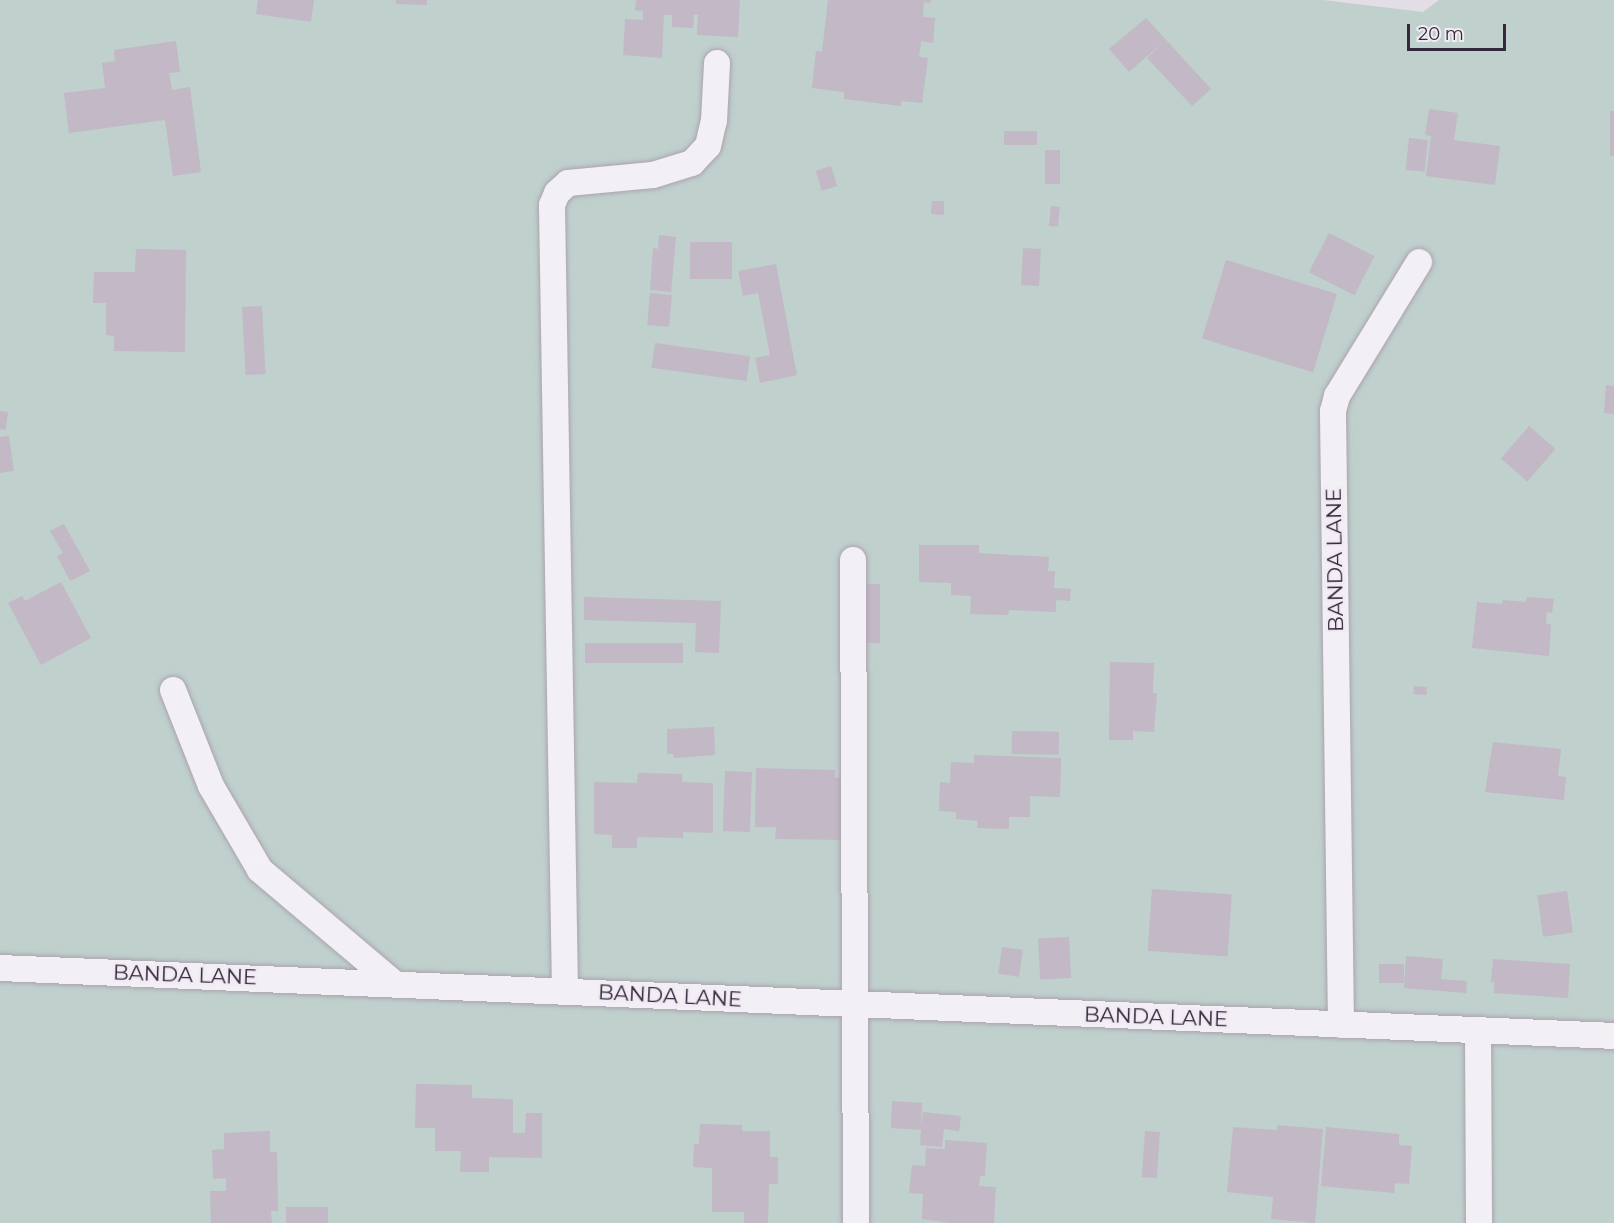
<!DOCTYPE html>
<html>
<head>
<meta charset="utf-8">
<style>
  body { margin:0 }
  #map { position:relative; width:1614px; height:1223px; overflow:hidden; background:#e3dde6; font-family:Montserrat,sans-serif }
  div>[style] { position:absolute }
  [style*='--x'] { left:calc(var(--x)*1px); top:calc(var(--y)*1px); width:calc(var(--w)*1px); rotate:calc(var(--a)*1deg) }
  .green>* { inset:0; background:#bfd0cd }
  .building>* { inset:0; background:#c2b8c6; transform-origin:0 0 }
  .roads { filter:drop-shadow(0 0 2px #aca3b0) drop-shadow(0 0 2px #aca3b0) }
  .minor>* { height:26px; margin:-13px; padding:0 13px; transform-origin:13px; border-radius:13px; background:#f3f0f5 }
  span { translate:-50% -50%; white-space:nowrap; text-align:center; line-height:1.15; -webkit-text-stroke:6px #f1ecf4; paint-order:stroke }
  .street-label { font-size:21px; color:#36283c }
  .scale { position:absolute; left:1407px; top:24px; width:99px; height:27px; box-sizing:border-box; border:3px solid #36283c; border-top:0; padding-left:8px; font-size:18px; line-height:21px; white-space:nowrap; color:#36283c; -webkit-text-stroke:4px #f1ecf4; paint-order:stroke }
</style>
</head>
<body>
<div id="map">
  <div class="green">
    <i style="clip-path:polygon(0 0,1323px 0,1423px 12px,1439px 0,1614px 0,1614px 1223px,0 1223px)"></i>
  </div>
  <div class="building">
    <i style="clip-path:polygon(258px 0,314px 0,311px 22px,256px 14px)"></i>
    <i style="clip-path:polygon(396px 0,427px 0,427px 5px,396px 4px)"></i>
    <i style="clip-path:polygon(636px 0,740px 0,738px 37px,697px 35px,698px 15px,694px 15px,693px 28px,672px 27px,672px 15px,664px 15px,662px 58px,623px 55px,625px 19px,643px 20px,643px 11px,635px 10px)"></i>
    <i style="clip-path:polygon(828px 0,931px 0,930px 3px,924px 2px,923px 17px,935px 18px,933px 43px,921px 41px,919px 57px,928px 58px,922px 103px,901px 101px,901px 106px,844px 99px,844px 92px,812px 88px,816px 51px,822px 52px)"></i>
    <i style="clip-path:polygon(1146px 18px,1211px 89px,1192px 106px,1147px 58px,1163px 42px,1129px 72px,1109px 49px)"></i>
    <i style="clip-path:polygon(176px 41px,180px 72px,169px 73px,172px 90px,190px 87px,201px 172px,173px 176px,165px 120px,69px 133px,64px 93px,105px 88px,102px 63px,115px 61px,114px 50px)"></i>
    <i style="clip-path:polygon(1429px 109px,1458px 113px,1454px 140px,1500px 146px,1495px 185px,1426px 176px,1431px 136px,1425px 135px)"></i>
    <i style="left:1610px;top:111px;width:4px;height:45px"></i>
    <i style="left:1004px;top:131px;width:33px;height:14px"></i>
    <i style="left:1409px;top:138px;width:19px;height:32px;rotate:6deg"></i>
    <i style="left:1060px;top:150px;width:34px;height:15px;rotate:90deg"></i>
    <i style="left:831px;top:166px;width:21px;height:16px;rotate:73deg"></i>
    <i style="clip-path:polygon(932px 201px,944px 201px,944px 215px,931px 214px)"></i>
    <i style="left:1051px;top:206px;width:9px;height:20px;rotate:6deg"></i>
    <i style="left:1329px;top:233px;width:51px;height:44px;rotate:27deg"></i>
    <i style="clip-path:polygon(659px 235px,676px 237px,671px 292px,650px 290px,653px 248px,658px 249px)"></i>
    <i style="left:690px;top:242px;width:42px;height:37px"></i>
    <i style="left:1023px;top:248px;width:18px;height:37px;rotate:3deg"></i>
    <i style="clip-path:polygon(136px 249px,186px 250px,185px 352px,114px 351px,114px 336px,106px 335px,106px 303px,93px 303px,94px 272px,135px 272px)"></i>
    <i style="left:1226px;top:260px;width:116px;height:82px;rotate:17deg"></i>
    <i style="clip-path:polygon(776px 264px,797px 375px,760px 383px,755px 358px,770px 355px,758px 293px,743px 296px,738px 271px)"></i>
    <i style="left:650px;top:293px;width:22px;height:32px;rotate:5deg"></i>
    <i style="left:262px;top:306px;width:68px;height:20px;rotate:87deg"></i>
    <i style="left:655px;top:343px;width:96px;height:25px;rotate:8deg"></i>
    <i style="clip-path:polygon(1606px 385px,1614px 386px,1614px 414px,1604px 413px)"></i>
    <i style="left:0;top:411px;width:8px;height:18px;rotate:7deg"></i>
    <i style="left:1529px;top:426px;width:35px;height:43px;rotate:41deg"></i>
    <i style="clip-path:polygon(9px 436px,14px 471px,0 473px,0 437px)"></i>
    <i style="clip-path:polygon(64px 524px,90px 571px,70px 581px,57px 556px,63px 553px,50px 531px)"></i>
    <i style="clip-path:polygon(919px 545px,979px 545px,979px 553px,1049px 557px,1048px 571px,1055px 571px,1054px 588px,1071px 589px,1070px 601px,1056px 600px,1056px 612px,1009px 610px,1008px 615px,970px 614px,971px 596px,951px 595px,951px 583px,919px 582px)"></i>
    <i style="clip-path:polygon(61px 582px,91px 638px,41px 665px,8px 603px,22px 596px,25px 601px)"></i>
    <i style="left:865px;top:584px;width:15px;height:59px"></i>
    <i style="clip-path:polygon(584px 597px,721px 601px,719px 653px,695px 652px,696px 623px,584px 620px)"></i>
    <i style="clip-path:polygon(1527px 597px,1554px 599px,1552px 613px,1547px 612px,1546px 624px,1551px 624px,1549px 656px,1472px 648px,1477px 602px,1502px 604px,1503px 600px,1526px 602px)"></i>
    <i style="left:585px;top:643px;width:98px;height:20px"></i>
    <i style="clip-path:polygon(1110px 662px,1154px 663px,1153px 693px,1157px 693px,1154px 732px,1133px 731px,1133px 740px,1109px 740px)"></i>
    <i style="left:1414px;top:686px;width:13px;height:8px;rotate:4deg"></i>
    <i style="clip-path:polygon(714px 727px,715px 755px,674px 758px,673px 754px,667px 754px,667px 729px)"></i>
    <i style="left:1012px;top:731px;width:47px;height:23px;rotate:1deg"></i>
    <i style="clip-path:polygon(1493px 742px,1561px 749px,1558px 776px,1566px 777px,1564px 800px,1485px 792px)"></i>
    <i style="clip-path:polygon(974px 755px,1061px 758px,1060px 797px,1030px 796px,1030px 817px,1009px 817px,1009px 829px,977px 828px,978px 821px,956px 819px,956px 812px,939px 811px,940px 782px,950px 783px,951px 762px,974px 763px)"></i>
    <i style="clip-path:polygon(756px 768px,835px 770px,835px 778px,848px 778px,847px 840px,775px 839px,776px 827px,755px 827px)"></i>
    <i style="left:725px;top:771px;width:27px;height:60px;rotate:2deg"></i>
    <i style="clip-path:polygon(638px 773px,682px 774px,682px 782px,713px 783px,713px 833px,683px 832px,683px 838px,637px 837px,637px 848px,612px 848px,612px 835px,594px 834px,594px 782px,637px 783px)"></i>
    <i style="left:1152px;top:889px;width:80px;height:62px;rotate:4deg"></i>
    <i style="left:1567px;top:891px;width:42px;height:30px;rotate:82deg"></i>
    <i style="left:1069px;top:937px;width:41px;height:31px;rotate:87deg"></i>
    <i style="left:1002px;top:947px;width:21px;height:27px;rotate:8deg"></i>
    <i style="clip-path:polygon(1406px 956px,1443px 959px,1441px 979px,1467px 981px,1466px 993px,1404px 988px)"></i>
    <i style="clip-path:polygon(1493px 959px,1570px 964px,1568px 998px,1494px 993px,1494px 982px,1491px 982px)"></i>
    <i style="left:1379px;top:964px;width:25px;height:19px"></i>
    <i style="clip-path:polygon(416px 1084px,472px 1085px,472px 1098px,513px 1099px,513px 1133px,525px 1133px,526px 1113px,542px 1113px,542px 1158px,489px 1157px,489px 1172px,460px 1172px,461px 1151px,435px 1151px,435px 1128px,415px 1128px)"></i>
    <i style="clip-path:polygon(892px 1101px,922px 1103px,921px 1128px,923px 1112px,961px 1116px,959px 1131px,944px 1129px,942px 1147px,920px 1145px,921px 1130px,891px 1128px)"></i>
    <i style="clip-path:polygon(700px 1124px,742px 1125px,742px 1131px,770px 1131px,770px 1157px,778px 1157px,778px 1184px,769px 1184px,768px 1223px,744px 1223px,744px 1212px,712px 1212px,712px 1168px,693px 1167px,694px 1144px,699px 1144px)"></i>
    <i style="clip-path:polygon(1277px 1125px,1323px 1129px,1315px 1223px,1271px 1219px,1273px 1197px,1227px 1192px,1233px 1127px,1277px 1130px)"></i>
    <i style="clip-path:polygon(1326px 1127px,1399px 1134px,1399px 1145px,1412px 1146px,1409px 1184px,1395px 1183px,1394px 1193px,1321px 1186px)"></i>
    <i style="clip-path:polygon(270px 1131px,270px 1152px,277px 1152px,278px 1211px,271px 1211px,272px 1223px,211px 1223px,210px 1191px,226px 1191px,226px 1178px,213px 1179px,212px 1150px,224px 1149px,224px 1133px)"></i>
    <i style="left:1145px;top:1131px;width:15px;height:46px;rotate:4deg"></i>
    <i style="clip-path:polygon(945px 1140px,987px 1143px,985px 1176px,980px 1176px,979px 1186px,996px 1187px,994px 1223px,950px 1223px,922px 1219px,923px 1194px,909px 1193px,912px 1165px,925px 1166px,926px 1148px,945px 1149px)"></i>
    <i style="left:286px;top:1207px;width:42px;height:16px"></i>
  </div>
  <div class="roads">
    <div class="minor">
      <i style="--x:853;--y:560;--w:663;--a:89.74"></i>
      <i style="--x:173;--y:690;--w:103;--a:68.4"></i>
      <i style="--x:211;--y:786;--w:97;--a:59.7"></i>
      <i style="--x:260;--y:870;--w:177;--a:40.2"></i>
      <i style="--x:0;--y:968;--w:1615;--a:2.41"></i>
      <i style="--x:565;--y:991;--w:786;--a:-90.95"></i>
      <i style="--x:552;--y:205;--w:13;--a:-67"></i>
      <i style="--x:557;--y:193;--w:15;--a:-42"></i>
      <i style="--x:568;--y:183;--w:85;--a:-5.4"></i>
      <i style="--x:653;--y:175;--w:41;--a:-17.1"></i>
      <i style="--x:692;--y:163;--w:23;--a:-47"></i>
      <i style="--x:708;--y:146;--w:26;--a:-77"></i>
      <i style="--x:714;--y:121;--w:58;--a:-87"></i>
      <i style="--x:1341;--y:1025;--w:614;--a:-90.75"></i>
      <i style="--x:1333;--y:411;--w:16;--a:-75"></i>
      <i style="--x:1337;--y:396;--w:157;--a:-58.5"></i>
      <i style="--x:1478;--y:1031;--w:192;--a:89.7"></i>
    </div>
  </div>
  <div class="street-label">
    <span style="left:1335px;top:560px;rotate:-91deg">BANDA LANE</span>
    <span style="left:185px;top:975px;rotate:2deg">BANDA LANE</span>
    <span style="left:670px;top:996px;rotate:3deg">BANDA LANE</span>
    <span style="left:1156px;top:1017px;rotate:2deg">BANDA LANE</span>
  </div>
  <div class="scale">20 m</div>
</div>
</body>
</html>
